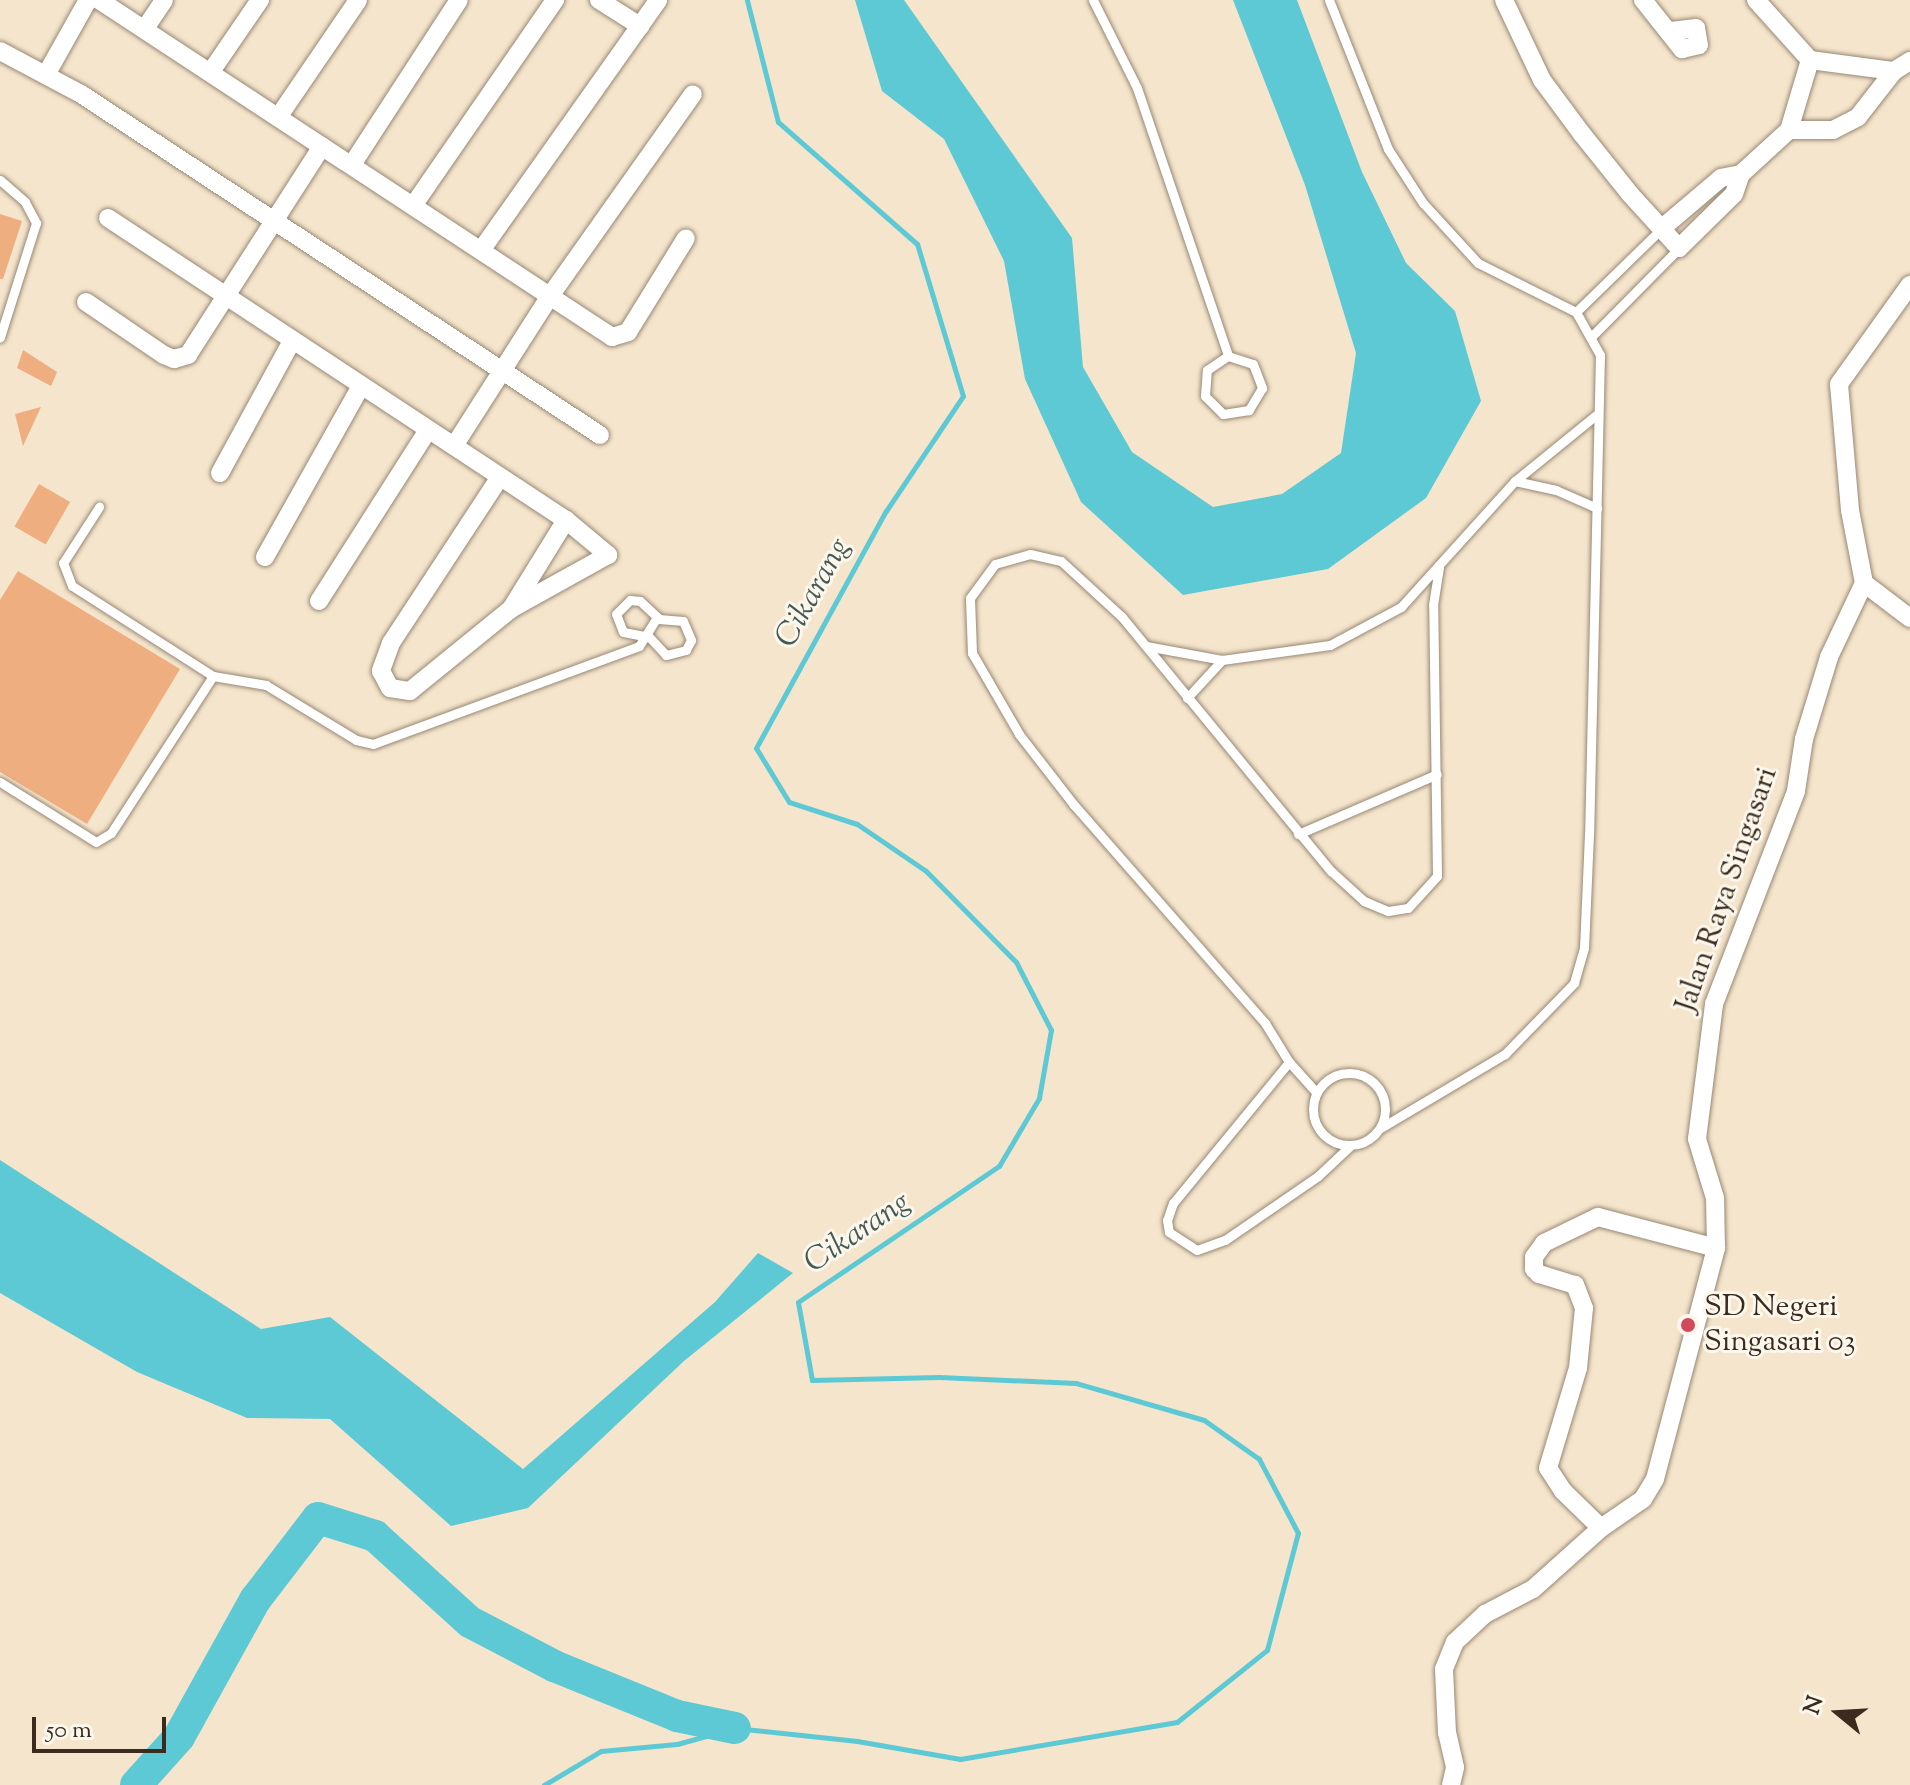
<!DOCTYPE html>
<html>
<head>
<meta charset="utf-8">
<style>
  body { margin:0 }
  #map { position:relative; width:1910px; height:1785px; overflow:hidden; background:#f5e5cc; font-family:"Sorts Mill Goudy",serif }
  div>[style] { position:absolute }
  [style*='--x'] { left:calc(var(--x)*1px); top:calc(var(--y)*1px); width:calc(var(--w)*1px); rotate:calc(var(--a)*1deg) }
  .water>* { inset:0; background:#5dc9d4 }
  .stream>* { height:5px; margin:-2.5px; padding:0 2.5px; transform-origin:2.5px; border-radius:2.5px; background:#5dc9d4 }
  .river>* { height:32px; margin:-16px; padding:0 16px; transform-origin:16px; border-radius:16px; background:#5dc9d4 }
  .building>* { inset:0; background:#efae80; transform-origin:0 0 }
  .roads { filter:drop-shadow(0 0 2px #988875) drop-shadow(0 0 2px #988875) }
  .service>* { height:9px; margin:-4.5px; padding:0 4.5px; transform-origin:4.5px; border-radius:4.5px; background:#fff }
  .service>.ring { margin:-4.5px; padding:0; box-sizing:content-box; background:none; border:9px solid #fff; border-radius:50% }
  .minor>* { height:18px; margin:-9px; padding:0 9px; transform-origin:9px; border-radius:9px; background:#fff }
  .dots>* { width:22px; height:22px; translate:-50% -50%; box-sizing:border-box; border:4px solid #fbf7ec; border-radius:50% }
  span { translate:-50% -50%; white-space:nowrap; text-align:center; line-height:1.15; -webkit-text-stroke:6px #fbf7ec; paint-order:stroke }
  .street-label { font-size:30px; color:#3b2a1e }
  .poi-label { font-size:30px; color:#3b2a1e }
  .left { translate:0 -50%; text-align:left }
  .water-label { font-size:32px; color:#455a55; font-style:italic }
  .north { position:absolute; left:1798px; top:1673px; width:80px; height:80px; -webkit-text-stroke:6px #fbf7ec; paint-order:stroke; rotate:288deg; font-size:22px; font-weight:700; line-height:32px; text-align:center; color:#3b2a1e }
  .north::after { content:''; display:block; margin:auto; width:28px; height:36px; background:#3b2a1e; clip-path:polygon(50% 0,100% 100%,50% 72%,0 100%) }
  .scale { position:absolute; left:32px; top:1717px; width:134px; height:36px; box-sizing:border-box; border:4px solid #3b2a1e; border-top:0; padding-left:10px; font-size:24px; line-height:28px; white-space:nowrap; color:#3b2a1e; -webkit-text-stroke:6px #fbf7ec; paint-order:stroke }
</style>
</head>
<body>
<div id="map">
  <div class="water">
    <i style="clip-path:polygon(855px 0,904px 0,1072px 238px,1083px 367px,1132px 452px,1213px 507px,1282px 494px,1341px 453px,1356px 353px,1305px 185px,1233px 0,1297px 0,1362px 172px,1406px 263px,1455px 311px,1481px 401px,1426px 498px,1328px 569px,1183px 595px,1081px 502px,1025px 379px,1004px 261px,944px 139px,882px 91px)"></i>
    <i style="clip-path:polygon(0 1160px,261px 1329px,330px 1317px,523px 1469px,715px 1302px,758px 1253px,793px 1273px,684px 1361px,528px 1508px,451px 1526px,330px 1419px,247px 1418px,137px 1372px,0 1293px)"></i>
  </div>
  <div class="stream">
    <i style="--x:544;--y:1785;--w:66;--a:-30.8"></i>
    <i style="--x:601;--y:1751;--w:76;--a:-5.3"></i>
    <i style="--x:677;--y:1744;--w:60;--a:-15.4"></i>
    <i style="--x:735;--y:1728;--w:123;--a:6.1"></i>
    <i style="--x:857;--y:1741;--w:105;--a:9.9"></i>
    <i style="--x:960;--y:1759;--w:220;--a:-9.7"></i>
    <i style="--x:1177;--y:1722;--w:115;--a:-38.7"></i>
    <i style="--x:1267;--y:1650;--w:121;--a:-75.2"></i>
    <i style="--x:1298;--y:1533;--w:84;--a:-117.8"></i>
    <i style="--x:1259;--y:1459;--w:67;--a:-144.7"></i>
    <i style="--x:1204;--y:1420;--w:133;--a:-163.9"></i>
    <i style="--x:1076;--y:1383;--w:137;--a:-177.5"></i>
    <i style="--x:939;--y:1377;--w:127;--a:178.6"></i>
    <i style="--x:812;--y:1380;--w:79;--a:-100.2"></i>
    <i style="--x:798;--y:1302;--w:243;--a:-34.1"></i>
    <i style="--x:999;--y:1166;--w:79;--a:-59.5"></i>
    <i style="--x:1039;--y:1098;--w:69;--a:-80"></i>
    <i style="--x:1051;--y:1030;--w:76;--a:-117.2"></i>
    <i style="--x:1016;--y:962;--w:128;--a:-134.7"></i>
    <i style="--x:926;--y:871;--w:83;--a:-145.7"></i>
    <i style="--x:857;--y:824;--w:71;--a:-162.1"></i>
    <i style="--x:789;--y:802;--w:63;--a:-121.4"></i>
    <i style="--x:756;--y:748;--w:270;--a:-61.3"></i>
    <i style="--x:886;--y:511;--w:138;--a:-56.2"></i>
    <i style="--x:963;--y:396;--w:159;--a:-106.8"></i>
    <i style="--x:917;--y:244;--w:185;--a:-138.7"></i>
    <i style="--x:778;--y:122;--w:126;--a:-104.3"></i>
  </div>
  <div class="river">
    <i style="--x:136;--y:1785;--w:64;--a:-48.1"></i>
    <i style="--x:179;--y:1737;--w:157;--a:-61"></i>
    <i style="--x:255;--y:1600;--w:103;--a:-52.5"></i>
    <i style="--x:318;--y:1518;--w:60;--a:17.5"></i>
    <i style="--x:375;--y:1536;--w:128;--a:42.2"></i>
    <i style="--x:470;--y:1622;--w:95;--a:27.6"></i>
    <i style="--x:554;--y:1666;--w:133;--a:22.1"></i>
    <i style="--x:677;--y:1716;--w:59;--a:11.7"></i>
  </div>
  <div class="building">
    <i style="clip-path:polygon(0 214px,22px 221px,3px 279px,0 279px)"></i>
    <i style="clip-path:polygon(23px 350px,57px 372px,51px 386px,17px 368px)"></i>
    <i style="clip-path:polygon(41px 407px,23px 446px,15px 414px)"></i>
    <i style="left:39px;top:484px;width:36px;height:49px;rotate:30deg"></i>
    <i style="clip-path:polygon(18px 571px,180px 669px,87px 824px,0 772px,0 600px)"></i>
  </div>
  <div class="roads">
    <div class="service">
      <i style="--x:1093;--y:0;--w:98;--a:63.4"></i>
      <i style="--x:1137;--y:88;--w:283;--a:71.2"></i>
      <i style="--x:1329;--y:0;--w:160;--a:68.4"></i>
      <i style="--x:1388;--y:149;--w:64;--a:57.1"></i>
      <i style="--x:1423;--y:203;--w:81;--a:47.5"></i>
      <i style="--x:1478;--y:263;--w:110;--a:26.6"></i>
      <i style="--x:1576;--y:312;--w:49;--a:60.8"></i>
      <i style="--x:1600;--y:355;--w:479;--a:91.3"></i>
      <i style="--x:1589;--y:834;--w:114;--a:92.5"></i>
      <i style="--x:1584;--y:948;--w:36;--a:106"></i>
      <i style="--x:1574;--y:983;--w:99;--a:134.2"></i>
      <i style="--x:1505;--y:1054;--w:143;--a:149.3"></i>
      <i style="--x:0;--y:180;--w:33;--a:41"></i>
      <i style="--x:25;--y:202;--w:24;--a:62"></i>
      <i style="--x:36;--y:223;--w:120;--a:107.5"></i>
      <i style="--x:1576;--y:312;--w:120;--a:-44.3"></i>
      <i style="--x:1593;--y:335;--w:122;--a:-45.3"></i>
      <i style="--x:1228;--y:356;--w:26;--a:18"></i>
      <i style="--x:1253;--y:364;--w:26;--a:69"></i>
      <i style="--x:1262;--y:388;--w:26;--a:121"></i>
      <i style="--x:1249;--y:410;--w:26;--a:171"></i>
      <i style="--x:1223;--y:414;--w:25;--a:-135"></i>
      <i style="--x:1205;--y:396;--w:26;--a:-86"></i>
      <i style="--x:1207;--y:370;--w:25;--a:-34"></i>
      <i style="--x:1515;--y:481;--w:42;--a:12.4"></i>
      <i style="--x:1556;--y:490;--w:45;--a:23.7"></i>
      <i style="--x:630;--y:600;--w:10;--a:6"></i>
      <i style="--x:640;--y:601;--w:26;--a:43"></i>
      <i style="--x:659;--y:619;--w:24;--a:5"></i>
      <i style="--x:683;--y:621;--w:21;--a:67"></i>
      <i style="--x:691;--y:640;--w:11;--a:117"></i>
      <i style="--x:686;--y:650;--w:21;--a:166"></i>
      <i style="--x:666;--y:655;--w:25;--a:-133"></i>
      <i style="--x:649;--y:637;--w:26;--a:-169"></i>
      <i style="--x:623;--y:632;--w:19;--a:-111"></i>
      <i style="--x:616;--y:614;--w:20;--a:-45"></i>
      <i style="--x:1146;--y:646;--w:77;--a:10.4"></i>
      <i style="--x:1222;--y:660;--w:109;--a:-7.9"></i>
      <i style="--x:1330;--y:645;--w:81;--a:-28.2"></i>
      <i style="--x:1401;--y:607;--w:170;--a:-47.9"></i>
      <i style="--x:1515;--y:481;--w:104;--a:-39.2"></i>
      <i style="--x:213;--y:676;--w:54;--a:9.6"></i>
      <i style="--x:266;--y:685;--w:105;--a:31.4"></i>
      <i style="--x:356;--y:740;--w:17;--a:13"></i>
      <i style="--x:373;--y:744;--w:283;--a:-20.2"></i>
      <i style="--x:639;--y:646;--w:34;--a:-58"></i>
      <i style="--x:1187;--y:698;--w:52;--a:-47.4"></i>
      <i style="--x:0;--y:782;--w:113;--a:32"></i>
      <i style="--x:96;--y:842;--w:17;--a:-31"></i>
      <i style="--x:111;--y:833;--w:187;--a:-57"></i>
      <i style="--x:213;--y:676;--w:167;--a:-147.4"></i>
      <i style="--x:72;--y:586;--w:25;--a:-111"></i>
      <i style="--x:63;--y:563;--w:67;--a:-57.3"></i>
      <i style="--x:1298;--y:834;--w:151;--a:-23.3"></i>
      <i style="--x:1289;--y:1062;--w:183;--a:129.4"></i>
      <i style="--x:1173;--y:1203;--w:18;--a:109"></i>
      <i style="--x:1167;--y:1220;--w:12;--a:81"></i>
      <i style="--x:1169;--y:1232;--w:33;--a:33"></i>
      <i style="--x:1197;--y:1250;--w:30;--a:-20"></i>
      <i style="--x:1225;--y:1240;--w:113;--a:-34.5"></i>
      <i style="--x:1318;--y:1176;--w:44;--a:-43.2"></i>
      <i class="ring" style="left:1313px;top:1073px;width:63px;height:63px"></i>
      <i style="--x:1316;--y:1092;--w:40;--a:-132"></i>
      <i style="--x:1289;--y:1062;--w:46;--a:-121.6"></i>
      <i style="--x:1265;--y:1023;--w:290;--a:-131.2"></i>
      <i style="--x:1074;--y:805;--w:90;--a:-127.8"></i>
      <i style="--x:1019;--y:734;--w:94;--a:-120.1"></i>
      <i style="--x:972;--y:653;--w:55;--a:-92.1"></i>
      <i style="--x:970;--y:598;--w:42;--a:-53.7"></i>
      <i style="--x:995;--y:564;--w:36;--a:-16"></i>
      <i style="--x:1030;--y:554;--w:32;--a:13"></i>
      <i style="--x:1061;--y:561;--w:83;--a:42.6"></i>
      <i style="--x:1122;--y:617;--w:329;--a:50.6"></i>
      <i style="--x:1331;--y:871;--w:45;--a:42.3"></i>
      <i style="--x:1364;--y:901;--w:26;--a:23"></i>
      <i style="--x:1388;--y:911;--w:20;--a:-9"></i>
      <i style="--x:1408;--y:908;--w:43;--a:-47.8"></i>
      <i style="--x:1437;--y:876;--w:271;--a:-90.8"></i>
      <i style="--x:1433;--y:605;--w:39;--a:-81"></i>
    </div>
    <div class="minor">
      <i style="--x:99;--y:0;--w:614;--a:33.3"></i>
      <i style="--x:612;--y:337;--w:17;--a:-17"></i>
      <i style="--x:628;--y:332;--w:110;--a:-58.3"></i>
      <i style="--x:599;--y:0;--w:49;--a:32.4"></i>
      <i style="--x:1504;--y:0;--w:89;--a:64.6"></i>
      <i style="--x:1542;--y:80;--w:67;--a:53.5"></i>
      <i style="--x:1582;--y:134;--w:77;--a:51.3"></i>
      <i style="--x:1630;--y:194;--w:73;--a:47.8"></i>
      <i style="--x:1679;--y:248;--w:77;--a:-44.5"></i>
      <i style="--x:1734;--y:194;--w:21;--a:-71"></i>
      <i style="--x:1741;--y:174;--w:20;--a:169"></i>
      <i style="--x:1721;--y:178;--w:77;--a:139.7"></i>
      <i style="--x:1643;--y:0;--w:63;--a:51.5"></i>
      <i style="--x:1682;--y:49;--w:17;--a:-13"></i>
      <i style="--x:1699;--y:45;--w:17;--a:-100"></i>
      <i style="--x:1696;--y:28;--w:25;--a:173"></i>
      <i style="--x:1756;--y:0;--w:81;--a:48"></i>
      <i style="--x:1810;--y:60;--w:85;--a:7.5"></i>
      <i style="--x:146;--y:27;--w:32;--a:-56"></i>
      <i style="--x:0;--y:51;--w:92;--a:28"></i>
      <i style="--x:81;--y:94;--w:621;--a:33.31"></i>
      <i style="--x:212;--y:70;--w:85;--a:-55.6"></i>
      <i style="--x:47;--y:73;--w:84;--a:-60.7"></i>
      <i style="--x:279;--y:116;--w:140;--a:-55.7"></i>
      <i style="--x:1789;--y:130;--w:44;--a:0"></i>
      <i style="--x:1833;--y:130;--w:28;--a:-27"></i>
      <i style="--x:1858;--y:117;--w:58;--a:-52"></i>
      <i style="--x:1894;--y:71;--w:19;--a:-32"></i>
      <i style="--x:353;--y:163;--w:194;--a:-57"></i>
      <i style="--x:1741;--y:174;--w:65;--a:-42.5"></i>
      <i style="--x:1789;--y:130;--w:73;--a:-73.3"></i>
      <i style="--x:415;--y:203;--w:247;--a:-55.4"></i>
      <i style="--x:108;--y:218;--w:549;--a:33.4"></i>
      <i style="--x:566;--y:520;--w:55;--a:39.8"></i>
      <i style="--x:608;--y:555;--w:111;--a:150.9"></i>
      <i style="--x:482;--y:249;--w:305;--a:-54.7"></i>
      <i style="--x:86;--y:302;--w:94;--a:34.2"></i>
      <i style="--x:164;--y:355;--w:11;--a:22"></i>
      <i style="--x:174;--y:359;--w:15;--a:-16"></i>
      <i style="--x:188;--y:355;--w:248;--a:-57.3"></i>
      <i style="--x:454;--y:446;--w:178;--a:-57.4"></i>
      <i style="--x:550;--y:296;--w:247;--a:-54.7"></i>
      <i style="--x:220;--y:473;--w:150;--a:-61.4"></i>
      <i style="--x:500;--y:477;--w:199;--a:123.3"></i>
      <i style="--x:391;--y:643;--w:30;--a:110"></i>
      <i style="--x:381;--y:671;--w:19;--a:62"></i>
      <i style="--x:390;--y:688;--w:20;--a:9"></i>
      <i style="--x:410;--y:691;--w:130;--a:-39.1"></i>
      <i style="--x:511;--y:609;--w:105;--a:-58.3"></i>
      <i style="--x:265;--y:557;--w:196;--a:-60.7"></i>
      <i style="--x:1864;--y:583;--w:58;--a:37.3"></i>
      <i style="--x:319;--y:601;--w:203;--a:-57.5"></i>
      <i style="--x:1601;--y:1528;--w:53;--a:-135.8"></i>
      <i style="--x:1563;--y:1491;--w:27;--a:-123"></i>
      <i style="--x:1548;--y:1468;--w:104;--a:-73.3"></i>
      <i style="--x:1578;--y:1368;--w:60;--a:-84.3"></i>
      <i style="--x:1584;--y:1308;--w:25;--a:-111"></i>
      <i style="--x:1575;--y:1285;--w:38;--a:-163"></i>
      <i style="--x:1539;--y:1274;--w:7;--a:-135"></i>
      <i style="--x:1534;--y:1269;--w:12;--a:-90"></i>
      <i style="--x:1534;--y:1257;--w:17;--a:-54"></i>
      <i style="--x:1544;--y:1243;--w:60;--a:-25.7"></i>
      <i style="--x:1598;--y:1217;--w:122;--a:14.7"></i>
      <i style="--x:1451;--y:1785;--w:18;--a:-77"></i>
      <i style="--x:1455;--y:1767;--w:35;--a:-103"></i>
      <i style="--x:1447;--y:1733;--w:64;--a:-92.7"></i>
      <i style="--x:1444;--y:1669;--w:29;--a:-68"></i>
      <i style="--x:1455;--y:1642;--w:41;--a:-43"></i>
      <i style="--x:1485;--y:1614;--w:54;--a:-27.5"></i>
      <i style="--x:1533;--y:1589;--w:91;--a:-41.9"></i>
      <i style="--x:1601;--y:1528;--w:51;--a:-34.6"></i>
      <i style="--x:1643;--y:1499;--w:23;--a:-59"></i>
      <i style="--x:1655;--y:1479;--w:239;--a:-75.2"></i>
      <i style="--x:1716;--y:1248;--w:50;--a:-91.1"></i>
      <i style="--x:1715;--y:1198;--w:62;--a:-107"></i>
      <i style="--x:1697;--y:1139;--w:136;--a:-82.8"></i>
      <i style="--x:1714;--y:1004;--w:228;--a:-68.9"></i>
      <i style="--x:1796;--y:791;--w:53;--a:-81.3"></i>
      <i style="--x:1804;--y:739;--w:86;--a:-73"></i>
      <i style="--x:1829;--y:657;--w:82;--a:-64.7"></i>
      <i style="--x:1864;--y:583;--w:74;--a:-100.9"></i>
      <i style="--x:1850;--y:510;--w:126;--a:-95"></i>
      <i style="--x:1839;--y:384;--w:122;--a:-54.4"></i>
    </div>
  </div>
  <div class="dots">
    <i style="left:1688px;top:1325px;background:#d1495b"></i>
  </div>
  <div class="street-label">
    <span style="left:1728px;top:890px;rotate:-71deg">Jalan Raya Singasari</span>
  </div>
  <div class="poi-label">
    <span class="left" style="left:1704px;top:1325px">SD Negeri<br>Singasari 03</span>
  </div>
  <div class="water-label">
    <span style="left:814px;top:593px;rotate:-61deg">Cikarang</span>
    <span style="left:858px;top:1233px;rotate:-34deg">Cikarang</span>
  </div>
  <div class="north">N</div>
  <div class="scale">50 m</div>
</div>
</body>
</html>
